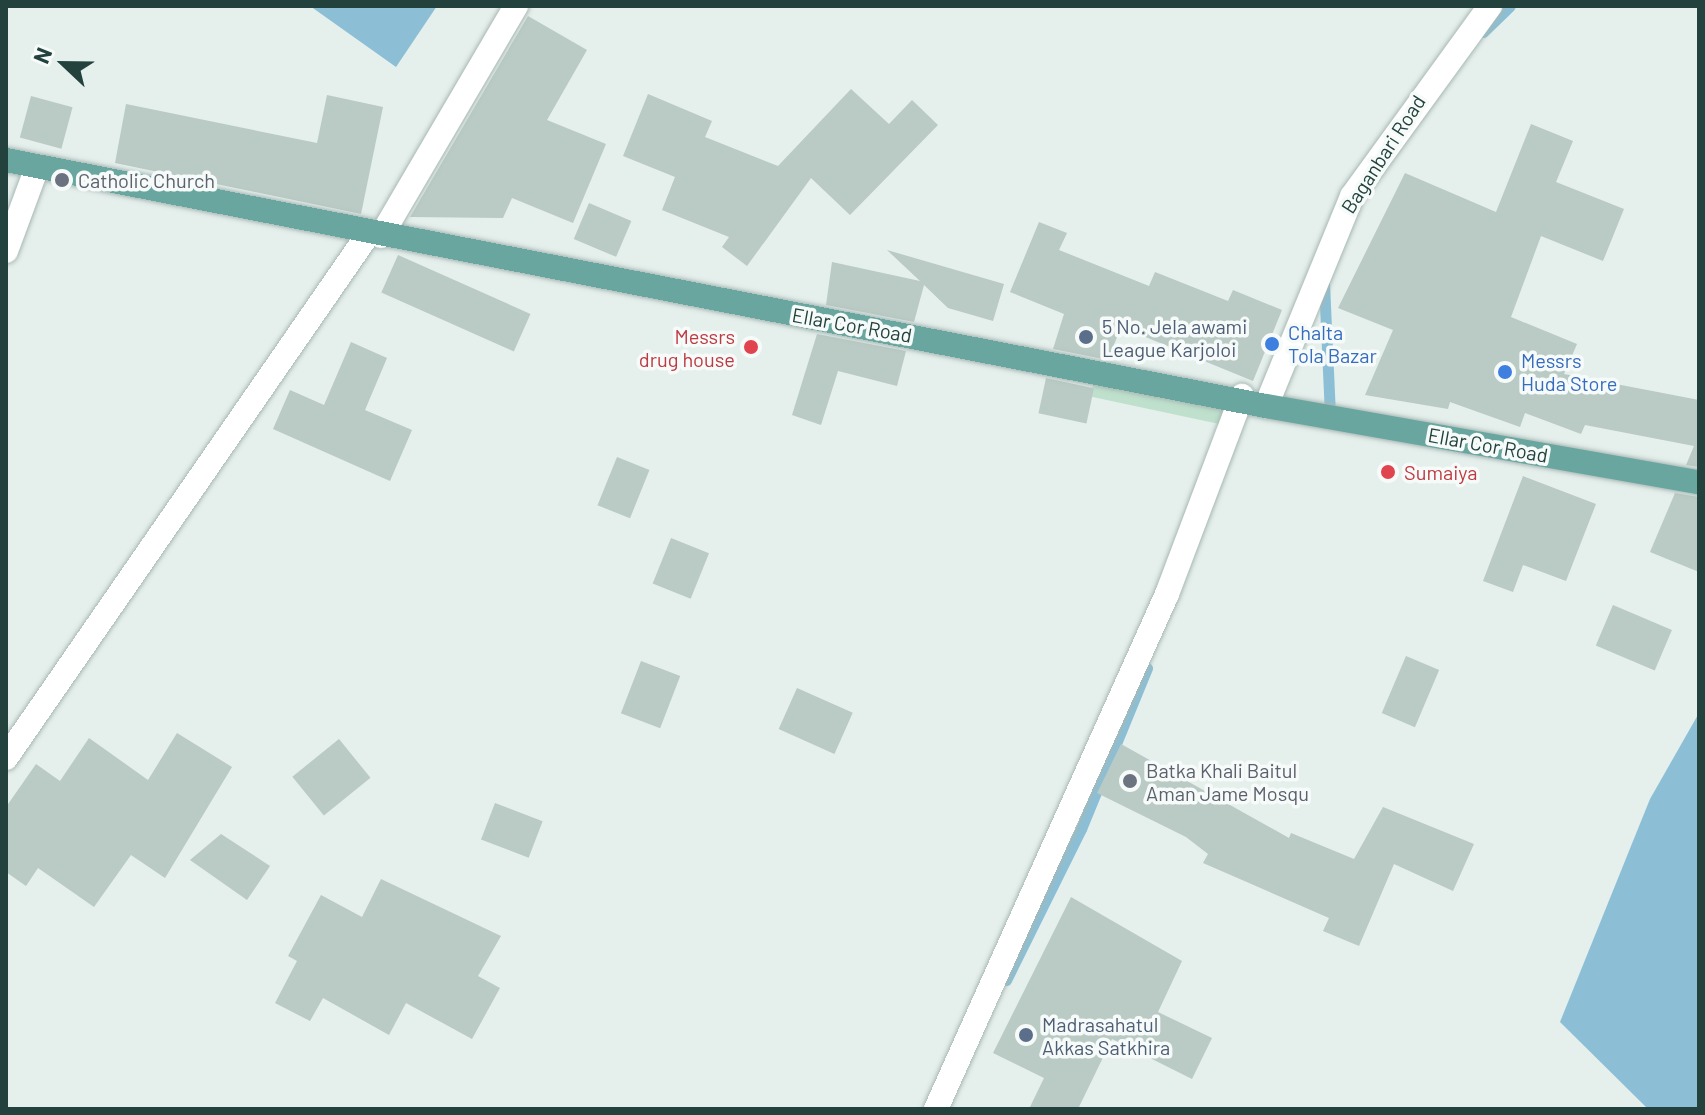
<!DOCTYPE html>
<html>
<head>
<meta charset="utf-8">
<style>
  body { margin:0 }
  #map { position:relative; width:1705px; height:1115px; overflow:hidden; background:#e5efec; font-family:Barlow,sans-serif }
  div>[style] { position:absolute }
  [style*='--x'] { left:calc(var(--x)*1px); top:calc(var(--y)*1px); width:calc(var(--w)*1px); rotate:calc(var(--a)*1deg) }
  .green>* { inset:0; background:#bee0cc; transform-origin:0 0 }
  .water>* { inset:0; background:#8cbfd5 }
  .stream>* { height:11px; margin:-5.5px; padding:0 5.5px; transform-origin:5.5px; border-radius:5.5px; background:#8cbfd5 }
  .building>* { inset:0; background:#bacac5; transform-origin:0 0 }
  .roads { filter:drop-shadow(0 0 2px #a7b8b4) drop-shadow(0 0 2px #a7b8b4) }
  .minor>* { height:24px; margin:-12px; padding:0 12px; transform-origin:12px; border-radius:12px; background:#fff }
  .major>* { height:24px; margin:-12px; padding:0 12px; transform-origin:12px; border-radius:12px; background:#68a69f }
  .dots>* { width:22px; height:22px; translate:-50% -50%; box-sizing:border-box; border:4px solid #f6fbf9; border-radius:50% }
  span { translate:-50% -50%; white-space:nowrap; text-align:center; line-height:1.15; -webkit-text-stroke:7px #f6fbf9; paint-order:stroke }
  .street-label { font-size:20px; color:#23423e }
  .worship-label { font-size:20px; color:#5b616d }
  .left { translate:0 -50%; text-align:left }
  .service-label { font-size:20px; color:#4e5e75 }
  .shop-label { font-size:20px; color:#366cbe }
  .health-label { font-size:20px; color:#be3a42 }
  .right { translate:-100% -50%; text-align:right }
  .frame { position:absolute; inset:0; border:8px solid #23423e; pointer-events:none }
  .north { position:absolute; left:24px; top:24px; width:80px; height:80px; -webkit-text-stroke:6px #f6fbf9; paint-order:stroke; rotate:292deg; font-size:22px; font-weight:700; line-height:32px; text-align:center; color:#23423e }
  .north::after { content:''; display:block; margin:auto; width:28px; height:36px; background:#23423e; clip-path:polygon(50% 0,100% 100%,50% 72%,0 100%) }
</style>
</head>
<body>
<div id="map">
  <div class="green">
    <i style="left:1095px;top:375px;width:133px;height:22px;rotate:12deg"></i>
  </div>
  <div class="water">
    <i style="clip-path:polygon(310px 6px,437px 6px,396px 67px)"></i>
    <i style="clip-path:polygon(1699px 713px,1699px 1109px,1648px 1109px,1560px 1022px,1650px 799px)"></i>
  </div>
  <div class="stream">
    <i style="--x:1483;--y:32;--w:37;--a:-44"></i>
    <i style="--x:1324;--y:283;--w:134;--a:87.4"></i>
    <i style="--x:1006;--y:980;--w:169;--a:-63.6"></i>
    <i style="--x:1081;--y:829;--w:174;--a:-67.7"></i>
  </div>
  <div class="building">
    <i style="clip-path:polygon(528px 16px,587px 50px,547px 120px,606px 144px,573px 223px,512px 198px,503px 218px,410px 217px)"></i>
    <i style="clip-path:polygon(851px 89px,889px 124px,912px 100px,938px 125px,850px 215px,811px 178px,747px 266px,722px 247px,729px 237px,662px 210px,675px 177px,623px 156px,648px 94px,712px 121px,705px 137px,778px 166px)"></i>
    <i style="clip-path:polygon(327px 95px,383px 107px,361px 214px,115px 163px,126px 104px,317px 143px)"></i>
    <i style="left:31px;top:96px;width:43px;height:43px;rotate:15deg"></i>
    <i style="clip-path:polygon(1531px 124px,1573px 141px,1556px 182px,1624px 209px,1603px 261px,1541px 236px,1511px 317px,1577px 344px,1564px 374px,1699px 400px,1699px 467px,1686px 465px,1694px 446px,1585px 425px,1581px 434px,1525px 413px,1520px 427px,1450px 402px,1448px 409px,1365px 395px,1393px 330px,1338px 308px,1405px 173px,1496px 212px)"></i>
    <i style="left:589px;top:203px;width:46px;height:39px;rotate:23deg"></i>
    <i style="clip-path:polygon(1039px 222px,1067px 233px,1059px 250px,1149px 286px,1155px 272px,1228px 301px,1233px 290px,1282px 310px,1253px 381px,1121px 327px,1108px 360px,1053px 349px,1064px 314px,1010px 292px)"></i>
    <i style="clip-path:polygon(887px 250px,1004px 284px,993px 321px,948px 308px,924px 285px,914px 322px,826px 305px,832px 262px,920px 281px)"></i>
    <i style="left:398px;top:255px;width:145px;height:41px;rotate:24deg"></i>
    <i style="clip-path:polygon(817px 334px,906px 351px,897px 386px,838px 371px,821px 425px,792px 415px)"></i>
    <i style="clip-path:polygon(351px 342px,387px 358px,365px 410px,412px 430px,390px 481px,273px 429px,290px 390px,324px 405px)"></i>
    <i style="left:1046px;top:378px;width:49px;height:36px;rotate:12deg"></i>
    <i style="left:617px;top:457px;width:35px;height:52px;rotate:22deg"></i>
    <i style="clip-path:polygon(1523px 476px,1596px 504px,1566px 581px,1523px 565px,1513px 592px,1483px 581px)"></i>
    <i style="clip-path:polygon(1675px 493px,1699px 497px,1699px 572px,1650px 552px)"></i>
    <i style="left:671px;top:538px;width:41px;height:49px;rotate:22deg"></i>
    <i style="left:1613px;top:605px;width:64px;height:44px;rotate:23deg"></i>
    <i style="left:1406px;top:656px;width:36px;height:62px;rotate:23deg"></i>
    <i style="left:641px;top:661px;width:42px;height:56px;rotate:21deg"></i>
    <i style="left:797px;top:688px;width:61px;height:45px;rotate:24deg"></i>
    <i style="clip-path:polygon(177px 733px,232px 767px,165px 878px,131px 855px,94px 907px,38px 868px,26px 886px,6px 872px,6px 807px,36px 764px,60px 781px,89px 738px,148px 780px)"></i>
    <i style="left:339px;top:739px;width:50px;height:60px;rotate:51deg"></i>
    <i style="clip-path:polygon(1121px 744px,1289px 838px,1291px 833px,1354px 859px,1383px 807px,1474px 844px,1453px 891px,1394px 864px,1359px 946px,1323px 931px,1329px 918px,1203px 863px,1208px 854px,1186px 837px,1097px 793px)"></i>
    <i style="left:495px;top:803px;width:51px;height:39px;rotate:21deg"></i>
    <i style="clip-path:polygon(221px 834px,270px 866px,247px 900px,190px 860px)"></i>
    <i style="clip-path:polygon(381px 879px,501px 936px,478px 976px,500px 988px,472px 1039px,406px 1003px,389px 1035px,323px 998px,310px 1021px,275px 1003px,297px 961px,288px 956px,321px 895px,362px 917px)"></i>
    <i style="clip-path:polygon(1071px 897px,1182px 961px,1158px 1012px,1212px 1038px,1192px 1079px,1112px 1039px,1078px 1109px,1029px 1109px,1044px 1078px,993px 1053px)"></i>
  </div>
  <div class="roads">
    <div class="minor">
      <i style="--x:381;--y:236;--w:267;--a:-59.6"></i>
      <i style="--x:6;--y:251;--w:90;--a:-69.7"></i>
      <i style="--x:1266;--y:406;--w:227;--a:-67.7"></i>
      <i style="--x:1352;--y:196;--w:235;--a:-54"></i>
      <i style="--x:6;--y:758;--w:638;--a:-55.34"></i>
      <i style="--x:936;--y:1109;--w:564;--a:-65.84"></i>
      <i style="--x:1167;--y:594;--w:212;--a:-69.3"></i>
    </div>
    <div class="major">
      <i style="--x:6;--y:160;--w:1284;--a:11.05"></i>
      <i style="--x:1266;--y:406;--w:440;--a:10"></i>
    </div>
  </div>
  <div class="dots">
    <i style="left:62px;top:180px;background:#6b7280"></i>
    <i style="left:1086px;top:337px;background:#5c6f8a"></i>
    <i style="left:1272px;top:344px;background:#3f7fe0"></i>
    <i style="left:751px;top:347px;background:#e0444e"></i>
    <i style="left:1505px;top:372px;background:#3f7fe0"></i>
    <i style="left:1388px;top:472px;background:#e0444e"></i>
    <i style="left:1130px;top:781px;background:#6b7280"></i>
    <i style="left:1026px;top:1035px;background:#5c6f8a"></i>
  </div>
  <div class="street-label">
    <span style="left:1383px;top:154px;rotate:-57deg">Baganbari Road</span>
    <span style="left:852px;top:325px;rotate:10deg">Ellar Cor Road</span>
    <span style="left:1488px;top:445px;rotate:10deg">Ellar Cor Road</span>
  </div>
  <div class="worship-label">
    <span class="left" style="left:78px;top:180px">Catholic Church</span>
    <span class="left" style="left:1146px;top:782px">Batka Khali Baitul<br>Aman Jame Mosqu</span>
  </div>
  <div class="service-label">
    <span class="left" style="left:1102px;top:338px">5 No. Jela awami<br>League Karjoloi</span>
    <span class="left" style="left:1042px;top:1036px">Madrasahatul<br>Akkas Satkhira</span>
  </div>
  <div class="shop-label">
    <span class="left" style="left:1288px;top:344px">Chalta<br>Tola Bazar</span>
    <span class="left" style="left:1521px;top:372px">Messrs<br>Huda Store</span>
  </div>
  <div class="health-label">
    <span class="right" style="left:735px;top:348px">Messrs<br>drug house</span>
    <span class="left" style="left:1404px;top:472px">Sumaiya</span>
  </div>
  <div class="frame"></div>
  <div class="north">N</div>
</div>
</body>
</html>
